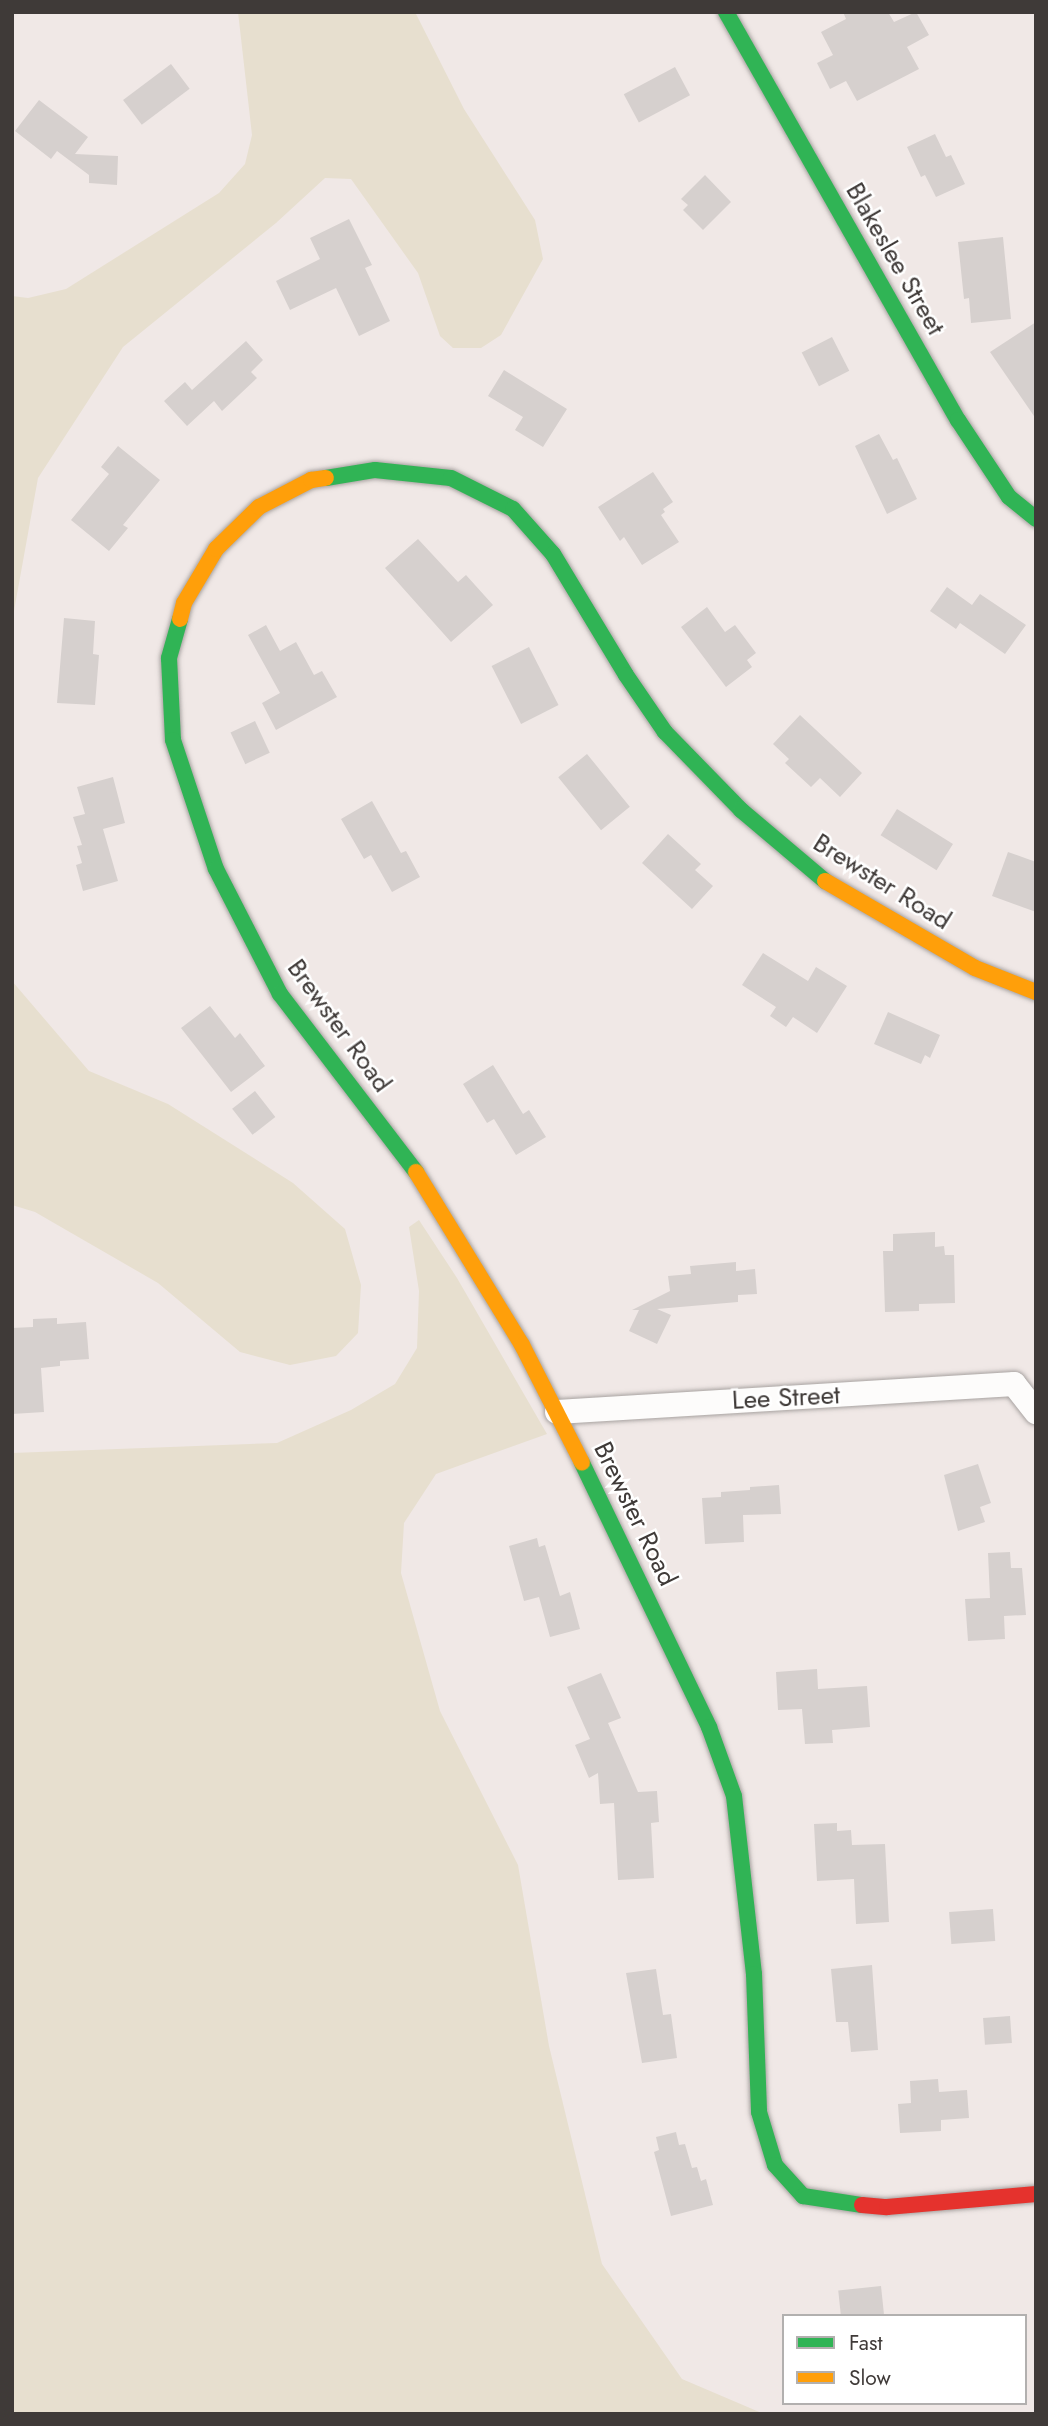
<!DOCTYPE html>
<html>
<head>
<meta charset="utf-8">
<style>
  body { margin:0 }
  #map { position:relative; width:1048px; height:2426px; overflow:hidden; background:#f0e8e6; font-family:Jost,sans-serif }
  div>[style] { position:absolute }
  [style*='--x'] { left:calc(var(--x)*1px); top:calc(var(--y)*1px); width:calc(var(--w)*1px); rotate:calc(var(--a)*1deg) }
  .green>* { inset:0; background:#e7dfcf }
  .building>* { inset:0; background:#d6d0ce; transform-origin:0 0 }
  .roads { filter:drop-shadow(0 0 2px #a8a3a1) drop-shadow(0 0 2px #a8a3a1) }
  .street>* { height:24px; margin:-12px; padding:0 12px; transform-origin:12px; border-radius:12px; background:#fdfcfb }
  .fast>* { height:16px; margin:-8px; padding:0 8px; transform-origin:8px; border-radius:8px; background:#30b455 }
  .slow>* { height:16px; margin:-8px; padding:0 8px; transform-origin:8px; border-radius:8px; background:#ff9f0a }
  .jam>* { height:16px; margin:-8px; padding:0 8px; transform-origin:8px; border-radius:8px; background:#e5322d }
  span { translate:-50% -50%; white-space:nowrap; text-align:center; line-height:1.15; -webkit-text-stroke:5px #fff; paint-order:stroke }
  .street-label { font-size:26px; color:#3f3a38 }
  .frame { position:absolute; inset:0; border:14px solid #3f3a38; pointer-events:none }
  .legend { position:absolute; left:782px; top:2314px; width:245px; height:91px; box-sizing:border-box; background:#fff; border:2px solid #b2b0af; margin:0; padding:9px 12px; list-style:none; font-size:21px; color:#3f3a38 }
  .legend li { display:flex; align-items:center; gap:14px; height:35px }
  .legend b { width:35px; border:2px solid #b2b0af }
</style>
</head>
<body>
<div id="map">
  <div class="green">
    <i style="clip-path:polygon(238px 12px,415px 12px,464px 109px,535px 220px,543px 259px,501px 335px,481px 348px,453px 348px,440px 336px,418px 273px,351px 179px,325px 178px,276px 223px,123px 347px,38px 478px,12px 622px,12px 296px,28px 298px,66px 289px,219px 193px,245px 164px,252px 135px)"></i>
    <i style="clip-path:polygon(12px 981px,89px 1071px,168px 1104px,293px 1183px,345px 1229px,361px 1285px,358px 1333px,336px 1356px,290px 1365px,240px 1352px,158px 1283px,35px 1212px,12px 1205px)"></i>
    <i style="clip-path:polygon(419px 1220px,457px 1278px,547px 1434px,436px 1474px,404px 1523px,401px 1573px,440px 1711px,518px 1865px,549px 2046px,602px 2264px,682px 2379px,764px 2414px,12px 2414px,12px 1453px,277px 1443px,351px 1410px,395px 1384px,417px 1348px,419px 1291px,409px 1227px)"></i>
  </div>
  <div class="building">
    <i style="clip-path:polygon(843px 12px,888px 12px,894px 22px,916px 12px,929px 35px,907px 47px,919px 69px,857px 101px,846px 81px,830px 89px,817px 63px,833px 55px,821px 32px,846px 19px)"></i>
    <i style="left:171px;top:64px;width:31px;height:60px;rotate:53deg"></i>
    <i style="left:675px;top:67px;width:32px;height:58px;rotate:62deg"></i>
    <i style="clip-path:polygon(39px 100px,88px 137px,75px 154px,118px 156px,117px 185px,89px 183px,89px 175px,57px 151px,51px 159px,15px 131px)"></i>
    <i style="clip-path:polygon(935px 134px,946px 157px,951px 155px,965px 184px,936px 197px,925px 175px,921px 177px,907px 147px)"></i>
    <i style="clip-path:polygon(705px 175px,731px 202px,703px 230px,683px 210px,688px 205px,681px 199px)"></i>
    <i style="clip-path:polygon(349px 219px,372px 265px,365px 268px,390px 321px,359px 336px,336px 288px,290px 310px,276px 281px,320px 259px,310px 238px)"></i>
    <i style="clip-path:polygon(1003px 237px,1011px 319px,971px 323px,969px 298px,964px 299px,958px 242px)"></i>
    <i style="clip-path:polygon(1036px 322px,1036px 419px,990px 352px)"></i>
    <i style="left:832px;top:337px;width:38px;height:34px;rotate:63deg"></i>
    <i style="clip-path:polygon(246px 341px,263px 360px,251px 372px,257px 378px,222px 411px,214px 401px,187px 426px,164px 401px,185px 382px,192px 390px)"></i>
    <i style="clip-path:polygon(504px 370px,567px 409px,543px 447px,515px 430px,523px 417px,488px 396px)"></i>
    <i style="clip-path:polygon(879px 434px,893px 460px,897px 458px,917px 499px,887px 514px,855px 446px)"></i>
    <i style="clip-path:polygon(118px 446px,160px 480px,123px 525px,128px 528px,109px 551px,71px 520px,109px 474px,101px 467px)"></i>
    <i style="clip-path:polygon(653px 472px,673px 502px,663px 509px,665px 512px,661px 515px,679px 542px,642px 565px,624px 537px,620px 541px,598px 507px)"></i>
    <i style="clip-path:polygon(418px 539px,458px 582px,466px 575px,493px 605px,451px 642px,385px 568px)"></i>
    <i style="clip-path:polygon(947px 587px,972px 605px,980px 594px,1026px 625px,1005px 654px,960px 623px,956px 629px,930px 611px)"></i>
    <i style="clip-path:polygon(707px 607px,725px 632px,735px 625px,756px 653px,747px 660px,752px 667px,726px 687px,681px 627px)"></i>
    <i style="clip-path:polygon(64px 618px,95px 621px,93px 654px,99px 655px,95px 705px,57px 703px)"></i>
    <i style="clip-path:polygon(266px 625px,280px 651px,296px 642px,314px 675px,322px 671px,337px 697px,276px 730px,262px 703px,280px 693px,248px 635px)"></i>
    <i style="left:529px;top:647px;width:65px;height:42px;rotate:63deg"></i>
    <i style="clip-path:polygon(800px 715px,862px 773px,840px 797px,820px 778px,811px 787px,785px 763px,789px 759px,773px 744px)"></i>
    <i style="left:255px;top:721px;width:35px;height:27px;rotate:65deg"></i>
    <i style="left:587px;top:754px;width:68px;height:37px;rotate:51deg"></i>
    <i style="clip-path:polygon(113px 777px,125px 823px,103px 829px,118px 881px,83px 891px,76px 865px,82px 863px,77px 846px,82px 845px,73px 817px,85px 814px,77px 787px)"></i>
    <i style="clip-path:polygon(372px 801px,401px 853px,406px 851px,420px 877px,392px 892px,371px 855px,364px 859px,341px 819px)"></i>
    <i style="left:897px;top:809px;width:66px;height:31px;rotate:32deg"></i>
    <i style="clip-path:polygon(668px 834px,701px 864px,695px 870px,713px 886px,692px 909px,642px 863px)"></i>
    <i style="clip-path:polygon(1008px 852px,1036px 862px,1036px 912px,992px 896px)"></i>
    <i style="clip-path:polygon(763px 953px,808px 981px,816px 967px,847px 986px,817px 1033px,793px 1017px,786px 1027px,770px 1016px,776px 1007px,742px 985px)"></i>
    <i style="clip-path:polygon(210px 1006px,235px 1038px,240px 1033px,265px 1066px,231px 1092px,181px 1028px)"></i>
    <i style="clip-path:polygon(888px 1012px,940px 1035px,930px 1058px,925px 1055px,921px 1064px,874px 1044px)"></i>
    <i style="clip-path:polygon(493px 1065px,523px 1114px,529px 1110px,546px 1137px,516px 1155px,494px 1119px,487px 1123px,463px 1084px)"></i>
    <i style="left:255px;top:1091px;width:33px;height:29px;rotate:52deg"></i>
    <i style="clip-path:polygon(935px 1232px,935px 1247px,944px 1246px,945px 1255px,954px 1255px,955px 1303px,919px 1304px,919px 1311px,885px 1312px,883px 1251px,893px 1251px,893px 1234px)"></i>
    <i style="clip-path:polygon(736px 1262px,736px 1271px,755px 1269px,757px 1294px,738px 1295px,738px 1302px,657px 1309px,671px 1315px,657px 1344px,629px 1331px,639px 1310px,632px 1310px,670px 1291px,668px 1276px,691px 1274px,690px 1266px)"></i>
    <i style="clip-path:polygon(57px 1318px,57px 1324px,86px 1322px,89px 1359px,60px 1361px,60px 1366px,41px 1368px,44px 1412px,12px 1414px,12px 1328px,33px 1327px,33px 1319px)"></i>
    <i style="clip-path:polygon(978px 1464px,991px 1503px,980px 1507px,985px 1522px,958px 1531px,944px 1475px)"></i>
    <i style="clip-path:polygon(779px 1485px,781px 1514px,743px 1515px,744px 1542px,705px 1544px,702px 1498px,721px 1497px,721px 1492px,750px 1490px,750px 1487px)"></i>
    <i style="clip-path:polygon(537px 1538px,539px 1547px,545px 1545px,560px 1596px,570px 1592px,580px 1629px,550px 1637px,539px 1597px,524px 1601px,509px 1546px)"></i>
    <i style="clip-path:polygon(1010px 1552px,1011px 1568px,1022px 1568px,1026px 1615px,1004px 1616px,1005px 1639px,968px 1641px,965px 1599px,990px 1598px,988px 1553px)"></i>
    <i style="clip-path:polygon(817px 1669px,818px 1689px,867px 1686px,870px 1727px,832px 1730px,833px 1743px,805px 1744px,802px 1709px,778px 1710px,776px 1672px)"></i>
    <i style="clip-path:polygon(601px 1673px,621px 1718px,608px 1723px,638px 1792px,657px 1791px,659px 1822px,651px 1823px,654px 1878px,618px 1880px,614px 1803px,600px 1804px,598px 1773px,589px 1778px,575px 1745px,590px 1739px,567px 1687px)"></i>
    <i style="clip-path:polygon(837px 1823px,837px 1831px,851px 1830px,852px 1845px,885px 1844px,889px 1922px,856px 1924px,854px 1879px,817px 1881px,814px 1824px)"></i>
    <i style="left:993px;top:1909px;width:32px;height:44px;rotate:86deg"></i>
    <i style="clip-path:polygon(872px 1965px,878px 2050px,851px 2052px,848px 2022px,836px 2022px,831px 1969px)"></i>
    <i style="clip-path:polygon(656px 1969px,663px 2015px,671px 2014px,677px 2058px,642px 2063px,626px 1973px)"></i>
    <i style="left:1010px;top:2016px;width:27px;height:27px;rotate:86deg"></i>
    <i style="clip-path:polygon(938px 2079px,939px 2092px,967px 2090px,969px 2118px,941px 2120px,941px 2131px,900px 2133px,898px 2104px,911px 2103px,910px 2081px)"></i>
    <i style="clip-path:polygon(676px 2132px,679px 2145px,685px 2144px,692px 2168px,697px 2167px,701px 2181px,706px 2179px,713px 2205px,671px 2216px,654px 2152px,659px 2150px,656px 2137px)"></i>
    <i style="left:881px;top:2286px;width:30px;height:43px;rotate:84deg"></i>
  </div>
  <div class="roads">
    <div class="street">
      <i style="--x:557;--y:1412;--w:458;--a:-3.5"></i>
      <i style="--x:1014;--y:1384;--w:36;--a:52"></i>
    </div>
    <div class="fast">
      <i style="--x:726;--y:12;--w:469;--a:60.4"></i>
      <i style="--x:958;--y:420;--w:92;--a:56.5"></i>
      <i style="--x:1009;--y:497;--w:35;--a:39"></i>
      <i style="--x:326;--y:478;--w:50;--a:-9.3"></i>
      <i style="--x:375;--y:470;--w:76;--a:6"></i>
      <i style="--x:451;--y:478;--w:69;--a:26.6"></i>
      <i style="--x:513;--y:509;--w:60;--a:48.4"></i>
      <i style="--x:553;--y:554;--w:141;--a:58.9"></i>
      <i style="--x:626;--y:675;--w:69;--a:55.6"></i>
      <i style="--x:665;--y:732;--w:109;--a:45.7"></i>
      <i style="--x:741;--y:810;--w:110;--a:40.2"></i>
      <i style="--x:180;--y:619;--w:41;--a:105.8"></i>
      <i style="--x:169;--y:658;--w:82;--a:87.2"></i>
      <i style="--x:173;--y:740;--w:136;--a:71.6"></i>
      <i style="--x:216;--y:869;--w:140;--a:62.9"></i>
      <i style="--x:280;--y:994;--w:224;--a:52.6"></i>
      <i style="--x:582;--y:1463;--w:293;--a:64.3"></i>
      <i style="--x:709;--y:1727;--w:73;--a:70.1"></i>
      <i style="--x:734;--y:1796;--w:179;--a:83.6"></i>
      <i style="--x:754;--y:1974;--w:138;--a:87.9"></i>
      <i style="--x:759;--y:2112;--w:55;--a:73.2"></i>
      <i style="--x:775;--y:2165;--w:42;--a:47.9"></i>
      <i style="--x:803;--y:2196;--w:60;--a:8.7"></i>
    </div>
    <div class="slow">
      <i style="--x:180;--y:619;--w:16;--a:-76"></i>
      <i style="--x:184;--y:603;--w:63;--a:-59.3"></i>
      <i style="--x:216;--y:549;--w:60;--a:-44.3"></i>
      <i style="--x:259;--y:507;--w:59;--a:-27.4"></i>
      <i style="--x:311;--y:480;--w:15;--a:-8"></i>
      <i style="--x:825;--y:881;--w:173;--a:30.1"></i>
      <i style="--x:975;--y:968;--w:66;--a:21.5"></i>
      <i style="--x:416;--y:1172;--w:203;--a:58.5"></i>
      <i style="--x:522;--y:1345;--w:132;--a:63"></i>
    </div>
    <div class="jam">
      <i style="--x:862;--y:2205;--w:25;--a:5"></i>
      <i style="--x:887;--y:2207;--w:150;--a:-5"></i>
    </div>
  </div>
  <div class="street-label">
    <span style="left:895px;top:259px;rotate:60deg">Blakeslee Street</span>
    <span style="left:882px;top:882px;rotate:32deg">Brewster Road</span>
    <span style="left:339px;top:1026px;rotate:54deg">Brewster Road</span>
    <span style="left:786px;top:1398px;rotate:-3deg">Lee Street</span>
    <span style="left:635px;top:1514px;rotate:64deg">Brewster Road</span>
  </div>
  <div class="frame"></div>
  <ul class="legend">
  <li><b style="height:9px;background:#30b455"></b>Fast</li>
  <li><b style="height:9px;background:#ff9f0a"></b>Slow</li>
  </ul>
</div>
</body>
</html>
